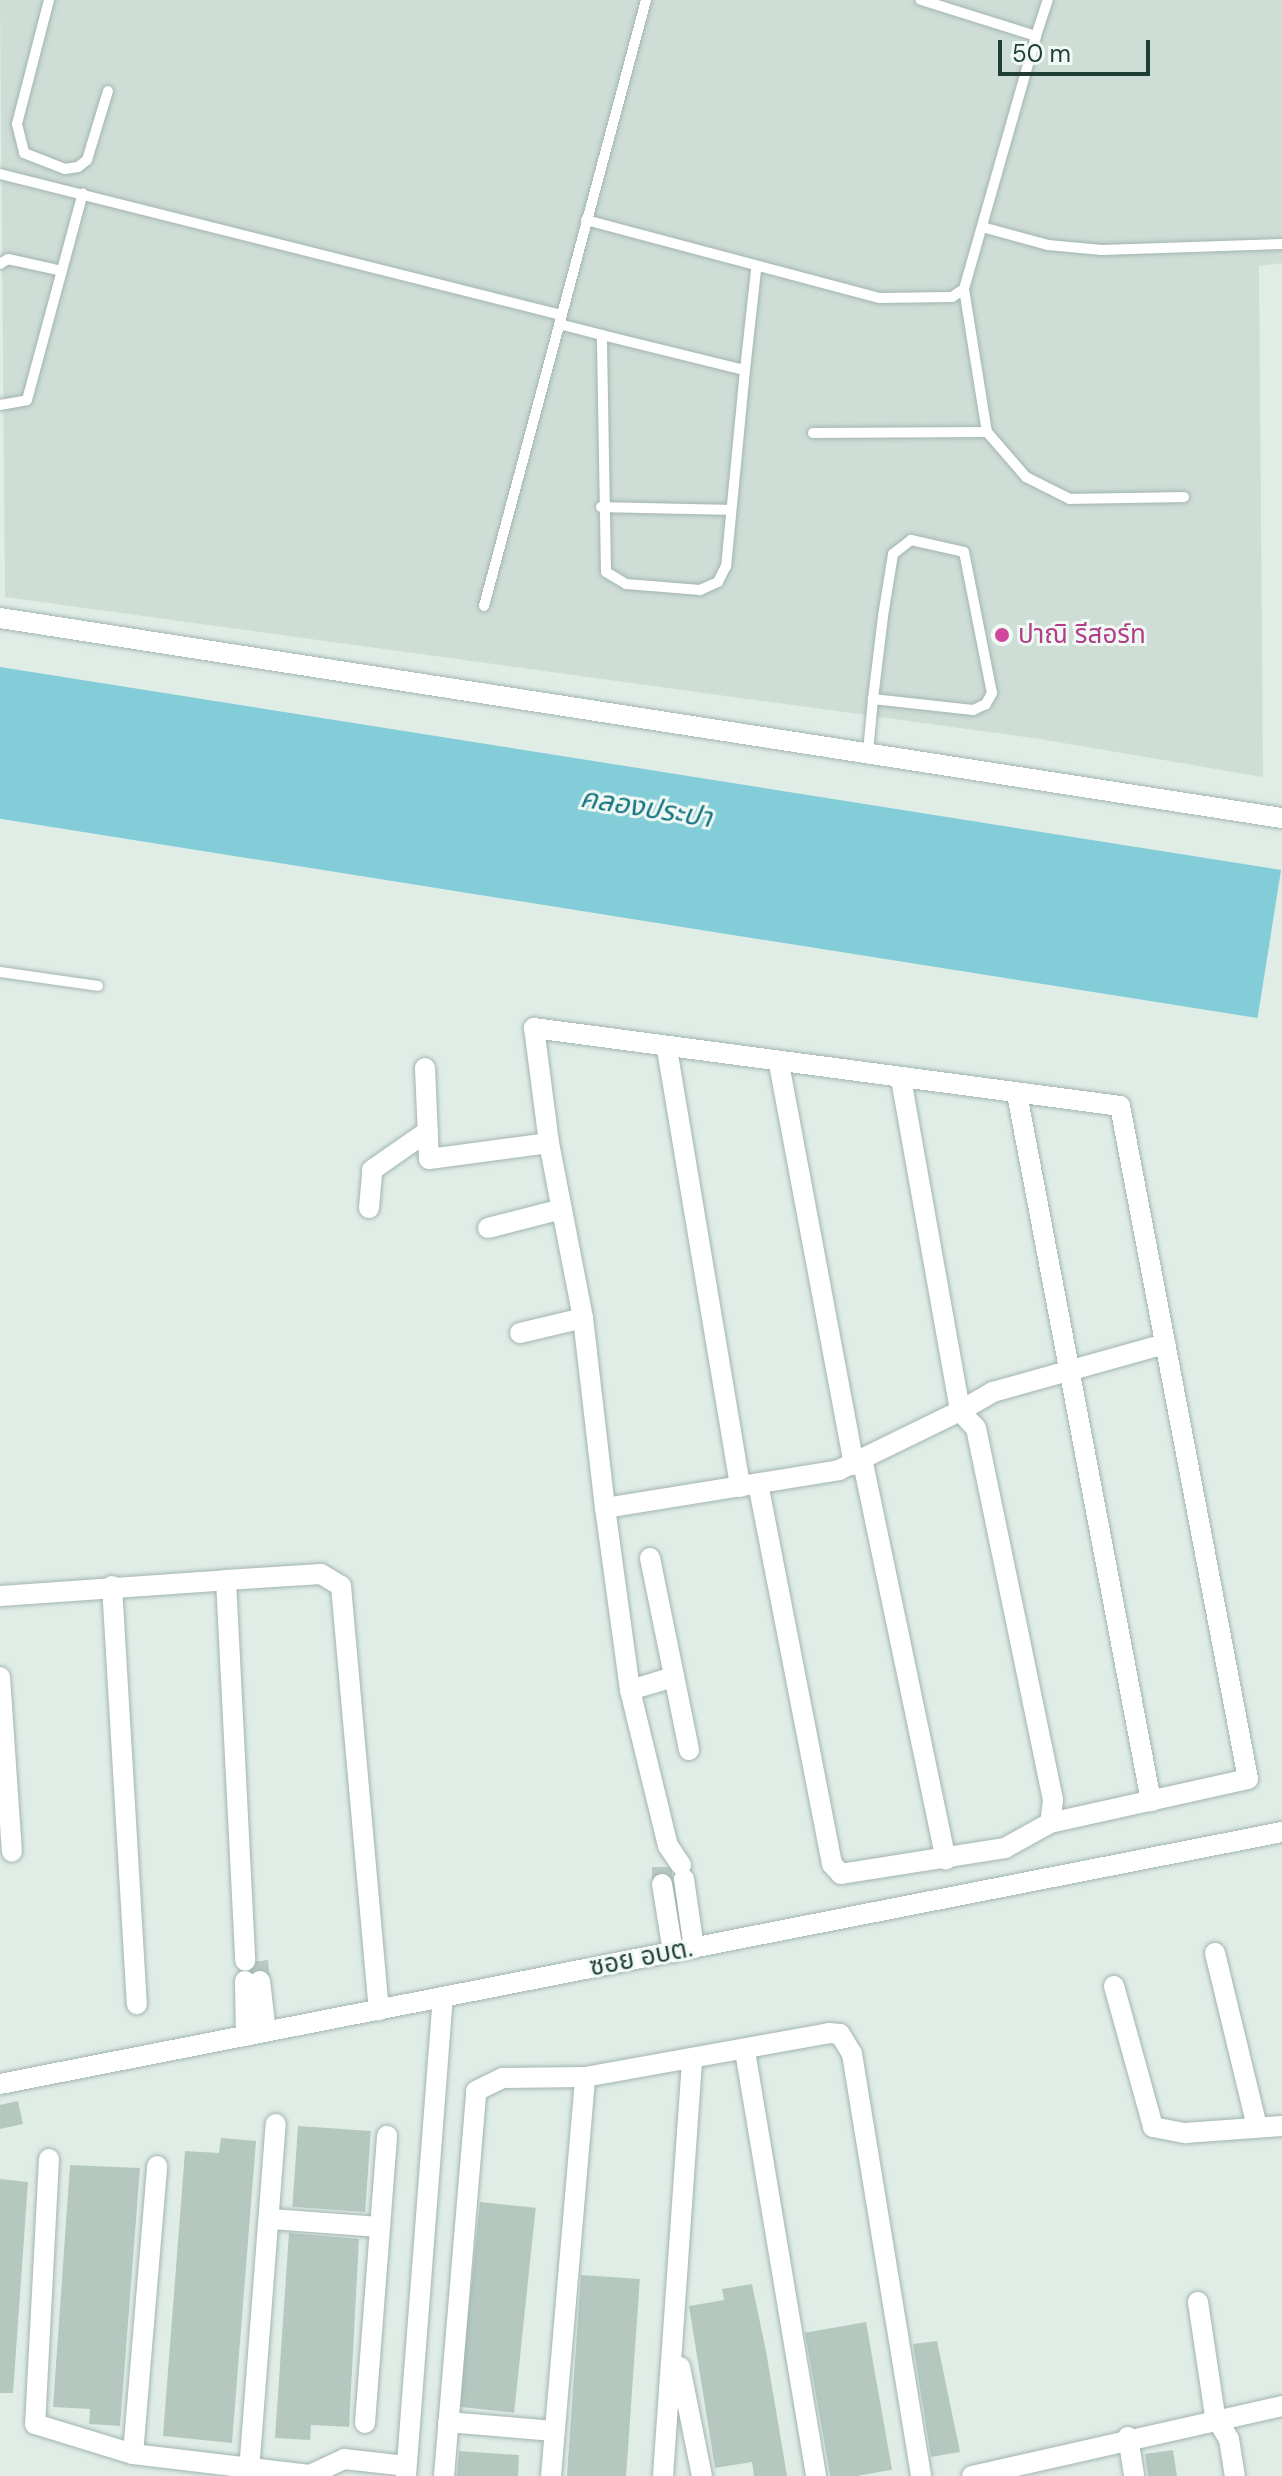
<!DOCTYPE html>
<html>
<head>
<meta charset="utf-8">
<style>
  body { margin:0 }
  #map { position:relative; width:1282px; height:2476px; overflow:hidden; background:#e0ede7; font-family:"DM Sans","Noto Sans Thai",sans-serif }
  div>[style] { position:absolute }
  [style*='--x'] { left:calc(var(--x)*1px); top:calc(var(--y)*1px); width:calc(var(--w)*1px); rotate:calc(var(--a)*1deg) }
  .built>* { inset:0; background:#ceddd6 }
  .water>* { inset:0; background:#82cdd8; transform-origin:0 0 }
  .building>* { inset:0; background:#b5c8c0; transform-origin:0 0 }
  .street-tunnel>* { height:20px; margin-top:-10px; transform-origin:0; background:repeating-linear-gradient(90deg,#b9cac4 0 20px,transparent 0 30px) }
  .roads { filter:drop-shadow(0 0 2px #a2b5ae) drop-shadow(0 0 2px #a2b5ae) }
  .lane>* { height:10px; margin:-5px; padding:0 5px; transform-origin:5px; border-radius:5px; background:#fff }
  .street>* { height:20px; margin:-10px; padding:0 10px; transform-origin:10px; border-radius:10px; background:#fff }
  .dots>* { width:22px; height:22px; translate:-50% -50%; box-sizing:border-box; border:4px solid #f1f9f5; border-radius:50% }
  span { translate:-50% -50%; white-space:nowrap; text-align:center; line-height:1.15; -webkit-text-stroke:6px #f1f9f5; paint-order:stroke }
  .hotel-label { font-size:26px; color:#b23c85 }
  .left { translate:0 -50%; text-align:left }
  .street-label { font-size:26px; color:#1f3f36 }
  .water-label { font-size:28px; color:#127282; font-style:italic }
  .scale { position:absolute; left:998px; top:40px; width:152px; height:36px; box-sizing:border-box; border:4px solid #1f3f36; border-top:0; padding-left:10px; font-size:24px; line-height:28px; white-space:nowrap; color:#1f3f36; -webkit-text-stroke:6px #f1f9f5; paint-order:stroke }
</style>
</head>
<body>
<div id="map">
  <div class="built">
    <i style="clip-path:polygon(0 0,1282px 0,1282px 263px,1259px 266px,1263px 777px,1040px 739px,5px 597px)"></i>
  </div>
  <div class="water">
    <i style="left:0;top:667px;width:1297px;height:150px;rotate:9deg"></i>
  </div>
  <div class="building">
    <i style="clip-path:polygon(18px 2101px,23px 2124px,0 2129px,0 2105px)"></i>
    <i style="left:298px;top:2126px;width:73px;height:81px;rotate:4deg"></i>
    <i style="clip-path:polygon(221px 2138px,256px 2141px,232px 2443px,163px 2436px,185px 2151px,219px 2153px)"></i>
    <i style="clip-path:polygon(70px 2165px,140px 2168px,120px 2426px,89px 2424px,90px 2409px,53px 2407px)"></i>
    <i style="clip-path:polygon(0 2179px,28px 2182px,13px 2393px,0 2393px)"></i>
    <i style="left:480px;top:2202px;width:56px;height:206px;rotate:6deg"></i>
    <i style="clip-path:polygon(289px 2233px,359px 2239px,349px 2427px,311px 2425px,310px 2440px,275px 2438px)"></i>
    <i style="left:581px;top:2275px;width:59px;height:202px;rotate:4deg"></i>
    <i style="clip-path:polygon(752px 2284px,766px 2351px,787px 2476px,754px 2476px,752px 2462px,715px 2468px,689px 2306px,724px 2300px,722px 2289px)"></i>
    <i style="left:866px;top:2322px;width:150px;height:62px;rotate:80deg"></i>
    <i style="clip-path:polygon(937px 2341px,960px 2452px,931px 2457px,913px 2344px)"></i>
    <i style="clip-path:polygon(1173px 2450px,1177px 2476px,1148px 2476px,1145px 2454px)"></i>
    <i style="clip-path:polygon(459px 2451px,519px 2455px,518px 2476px,457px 2476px)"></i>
  </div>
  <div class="street-tunnel">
    <i style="--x:662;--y:1867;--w:17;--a:90"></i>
    <i style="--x:258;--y:1961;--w:20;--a:84"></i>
  </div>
  <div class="roads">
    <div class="lane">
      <i style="--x:49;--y:0;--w:128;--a:104.5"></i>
      <i style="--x:17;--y:124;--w:30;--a:76"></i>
      <i style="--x:24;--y:153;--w:44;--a:21.3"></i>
      <i style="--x:65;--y:169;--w:13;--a:-9"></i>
      <i style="--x:78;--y:167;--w:11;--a:-38"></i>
      <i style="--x:87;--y:160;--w:72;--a:-73.1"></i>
      <i style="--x:1036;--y:36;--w:38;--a:-72"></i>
      <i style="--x:0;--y:174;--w:578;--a:14.11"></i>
      <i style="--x:586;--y:220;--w:303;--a:14.9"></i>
      <i style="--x:879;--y:298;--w:73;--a:-0.8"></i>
      <i style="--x:952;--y:297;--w:14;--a:-34"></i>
      <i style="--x:964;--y:289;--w:263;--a:-74.1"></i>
      <i style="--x:1036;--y:36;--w:121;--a:-162.6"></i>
      <i style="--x:982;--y:227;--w:68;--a:15.3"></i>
      <i style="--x:1048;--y:245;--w:54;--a:5.3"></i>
      <i style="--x:1102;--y:250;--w:180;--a:-1.9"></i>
      <i style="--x:0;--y:264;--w:9;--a:-32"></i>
      <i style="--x:8;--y:259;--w:55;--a:12.5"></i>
      <i style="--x:964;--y:289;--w:145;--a:80.9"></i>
      <i style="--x:987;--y:432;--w:60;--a:49.1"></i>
      <i style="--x:1026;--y:477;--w:49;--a:26.6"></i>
      <i style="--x:1070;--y:499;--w:114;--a:-1"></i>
      <i style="--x:559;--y:324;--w:44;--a:14.3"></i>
      <i style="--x:602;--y:335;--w:147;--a:13.8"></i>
      <i style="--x:745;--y:370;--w:197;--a:95.5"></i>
      <i style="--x:726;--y:566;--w:18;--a:117"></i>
      <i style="--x:718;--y:582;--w:20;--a:156"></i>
      <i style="--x:700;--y:590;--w:74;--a:-175.4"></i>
      <i style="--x:626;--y:584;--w:23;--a:-149"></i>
      <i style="--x:606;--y:572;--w:237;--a:-91"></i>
      <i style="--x:745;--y:370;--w:101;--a:-83.7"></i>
      <i style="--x:0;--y:405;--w:27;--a:-10"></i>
      <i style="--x:27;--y:400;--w:214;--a:-74.9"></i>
      <i style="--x:813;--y:433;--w:174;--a:-0.3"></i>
      <i style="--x:601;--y:507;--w:130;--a:1.3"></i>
      <i style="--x:484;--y:606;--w:627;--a:-75.03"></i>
      <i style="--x:868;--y:752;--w:53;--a:-84.6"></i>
      <i style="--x:873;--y:699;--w:84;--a:-83.1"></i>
      <i style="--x:883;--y:616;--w:63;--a:-80.8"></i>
      <i style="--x:893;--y:554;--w:23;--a:-38"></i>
      <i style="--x:911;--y:540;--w:54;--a:12.8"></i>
      <i style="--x:964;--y:552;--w:144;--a:78.8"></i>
      <i style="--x:992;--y:693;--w:13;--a:119"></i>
      <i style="--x:986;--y:704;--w:14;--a:155"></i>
      <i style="--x:973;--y:710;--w:101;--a:-173.7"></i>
      <i style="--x:0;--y:972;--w:99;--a:8.1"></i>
    </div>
    <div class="street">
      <i style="--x:0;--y:618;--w:1298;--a:8.87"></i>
      <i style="--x:667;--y:1049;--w:444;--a:80.5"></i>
      <i style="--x:779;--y:1064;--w:408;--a:79.4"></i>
      <i style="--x:425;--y:1068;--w:91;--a:87.5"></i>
      <i style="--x:429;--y:1159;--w:121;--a:-7.6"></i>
      <i style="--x:549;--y:1143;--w:178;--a:79"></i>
      <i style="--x:583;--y:1318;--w:191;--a:83.4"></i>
      <i style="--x:901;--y:1079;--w:337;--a:79.9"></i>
      <i style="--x:960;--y:1411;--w:38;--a:-30"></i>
      <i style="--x:993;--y:1392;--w:179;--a:-15.6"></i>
      <i style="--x:1017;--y:1094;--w:720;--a:79.27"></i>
      <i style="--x:549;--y:1143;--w:116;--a:-97.4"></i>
      <i style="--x:534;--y:1028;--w:591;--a:7.58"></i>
      <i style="--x:1120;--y:1106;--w:685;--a:79.23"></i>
      <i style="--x:1248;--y:1779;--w:203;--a:167.5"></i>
      <i style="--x:1050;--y:1823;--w:51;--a:150.9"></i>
      <i style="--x:1005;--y:1848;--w:166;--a:171"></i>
      <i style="--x:841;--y:1874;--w:13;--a:-132"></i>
      <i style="--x:832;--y:1864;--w:387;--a:-101"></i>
      <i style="--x:369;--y:1208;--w:38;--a:-85"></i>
      <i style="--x:372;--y:1170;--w:68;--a:-34.9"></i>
      <i style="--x:488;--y:1228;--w:76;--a:-14.4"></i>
      <i style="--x:520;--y:1333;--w:65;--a:-13.4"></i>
      <i style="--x:863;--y:1463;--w:405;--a:78.2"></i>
      <i style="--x:650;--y:1558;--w:196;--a:78.5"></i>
      <i style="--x:226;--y:1580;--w:95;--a:-3.6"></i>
      <i style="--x:321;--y:1574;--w:23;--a:31"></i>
      <i style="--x:341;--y:1586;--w:426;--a:84.9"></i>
      <i style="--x:112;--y:1586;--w:419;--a:86.6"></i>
      <i style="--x:0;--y:1596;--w:227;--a:-4"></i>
      <i style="--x:226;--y:1580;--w:381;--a:87.1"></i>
      <i style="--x:0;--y:1677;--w:175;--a:86.1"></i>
      <i style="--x:630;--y:1690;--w:46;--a:-16.5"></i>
      <i style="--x:681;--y:1865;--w:23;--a:-124"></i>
      <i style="--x:668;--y:1846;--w:161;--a:-103.7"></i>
      <i style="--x:630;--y:1690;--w:184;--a:-97.8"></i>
      <i style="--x:605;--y:1508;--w:237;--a:-9.2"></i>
      <i style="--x:839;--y:1470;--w:135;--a:-26"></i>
      <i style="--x:960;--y:1411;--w:23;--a:47"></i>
      <i style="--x:976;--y:1428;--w:380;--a:78.3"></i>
      <i style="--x:1053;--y:1800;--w:23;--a:97"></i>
      <i style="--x:684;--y:1879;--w:70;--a:81.8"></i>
      <i style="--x:662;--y:1884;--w:69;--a:80.8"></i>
      <i style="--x:1215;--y:1953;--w:175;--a:76.4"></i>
      <i style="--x:245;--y:1981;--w:55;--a:89"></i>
      <i style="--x:260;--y:1981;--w:51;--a:83.3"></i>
      <i style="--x:1114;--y:1986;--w:146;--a:74.5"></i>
      <i style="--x:1153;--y:2127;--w:33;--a:11"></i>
      <i style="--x:1185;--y:2133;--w:97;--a:-4.1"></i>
      <i style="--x:745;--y:2051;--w:431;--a:80.5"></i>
      <i style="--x:0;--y:2084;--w:1307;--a:-11.12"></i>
      <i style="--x:49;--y:2159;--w:265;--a:93"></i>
      <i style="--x:35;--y:2424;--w:102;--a:17"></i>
      <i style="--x:133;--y:2454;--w:186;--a:6.8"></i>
      <i style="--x:271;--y:2219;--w:109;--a:4.2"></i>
      <i style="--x:1198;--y:2302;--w:115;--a:81.5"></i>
      <i style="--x:1215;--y:2416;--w:27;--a:59"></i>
      <i style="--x:1229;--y:2439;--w:37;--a:81"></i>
      <i style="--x:680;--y:2367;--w:111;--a:78.6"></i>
      <i style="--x:448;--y:2422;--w:106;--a:4.9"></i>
      <i style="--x:365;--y:2423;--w:288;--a:-85.6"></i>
      <i style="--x:1128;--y:2437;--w:39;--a:81"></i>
      <i style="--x:133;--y:2454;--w:289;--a:-85.2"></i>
      <i style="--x:249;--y:2471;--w:348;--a:-85.6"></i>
      <i style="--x:312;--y:2474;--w:35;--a:-25"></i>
      <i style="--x:344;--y:2459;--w:62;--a:6.4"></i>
      <i style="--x:406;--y:2476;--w:480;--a:-85.6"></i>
      <i style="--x:444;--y:2476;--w:386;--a:-85.2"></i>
      <i style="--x:476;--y:2091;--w:30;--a:-26"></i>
      <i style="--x:503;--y:2078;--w:82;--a:-0.7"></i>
      <i style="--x:585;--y:2077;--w:248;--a:-10.2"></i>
      <i style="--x:829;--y:2033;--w:11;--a:5"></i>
      <i style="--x:840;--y:2034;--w:23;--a:59"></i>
      <i style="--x:852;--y:2054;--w:428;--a:80.7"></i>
      <i style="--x:551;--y:2476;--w:400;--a:-85.1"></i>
      <i style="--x:663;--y:2476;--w:415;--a:-86"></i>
      <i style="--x:972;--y:2476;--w:318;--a:-12.7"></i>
    </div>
  </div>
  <div class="dots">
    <i style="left:1002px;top:635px;background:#d1479c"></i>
  </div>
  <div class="hotel-label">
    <span class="left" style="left:1018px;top:635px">ปาณิ รีสอร์ท</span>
  </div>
  <div class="street-label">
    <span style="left:641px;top:1958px;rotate:-11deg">ซอย อบต.</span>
  </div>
  <div class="water-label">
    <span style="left:646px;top:808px;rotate:9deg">คลองประปา</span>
  </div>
  <div class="scale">50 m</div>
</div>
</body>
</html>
